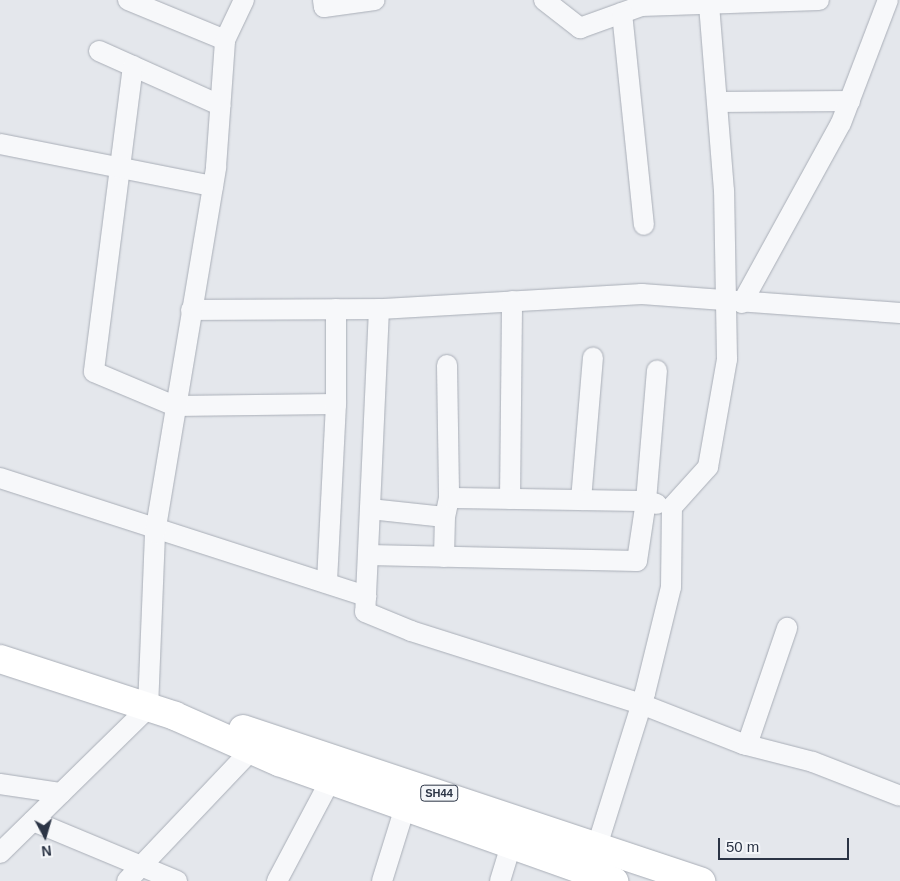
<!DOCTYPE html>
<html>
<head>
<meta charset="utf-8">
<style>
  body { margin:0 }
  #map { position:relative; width:900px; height:881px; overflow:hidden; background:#e4e7ec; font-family:Arial,sans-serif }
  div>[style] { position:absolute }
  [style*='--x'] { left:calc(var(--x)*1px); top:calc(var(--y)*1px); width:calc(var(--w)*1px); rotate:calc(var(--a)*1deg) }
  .roads { filter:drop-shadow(0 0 1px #a9aeb7) drop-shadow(0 0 1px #a9aeb7) }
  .street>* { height:20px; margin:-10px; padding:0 10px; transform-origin:10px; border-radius:10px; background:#f7f8fa }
  .primary>* { height:28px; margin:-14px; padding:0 14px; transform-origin:14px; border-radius:14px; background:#fff }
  span { translate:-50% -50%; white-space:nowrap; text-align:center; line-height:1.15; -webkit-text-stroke:4px #f4f6f9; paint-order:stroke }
  .shield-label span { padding:1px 4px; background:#f4f6f9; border:1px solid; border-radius:4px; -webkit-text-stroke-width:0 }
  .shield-label { font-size:11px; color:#2b3445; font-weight:700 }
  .north { position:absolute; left:20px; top:811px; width:50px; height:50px; -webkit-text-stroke:4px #f4f6f9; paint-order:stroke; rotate:174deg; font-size:14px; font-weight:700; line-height:20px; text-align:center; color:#2b3445 }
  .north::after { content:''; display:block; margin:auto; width:18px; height:22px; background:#2b3445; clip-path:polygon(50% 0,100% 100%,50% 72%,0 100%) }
  .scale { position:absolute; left:718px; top:838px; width:131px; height:22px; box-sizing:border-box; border:2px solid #2b3445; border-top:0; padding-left:6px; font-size:15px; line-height:18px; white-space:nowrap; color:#2b3445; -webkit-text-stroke:4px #f4f6f9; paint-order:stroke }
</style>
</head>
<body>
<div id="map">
  <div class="roads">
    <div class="street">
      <i style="--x:128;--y:0;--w:105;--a:22.4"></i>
      <i style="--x:323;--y:0;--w:7;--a:82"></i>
      <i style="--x:324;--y:7;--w:51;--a:-7.8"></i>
      <i style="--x:544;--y:0;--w:46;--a:37.9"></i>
      <i style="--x:580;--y:28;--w:65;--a:-19.8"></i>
      <i style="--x:641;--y:6;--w:178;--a:-1.9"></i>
      <i style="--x:622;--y:13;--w:213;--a:84.1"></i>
      <i style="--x:99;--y:51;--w:133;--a:24.1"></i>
      <i style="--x:133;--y:66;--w:308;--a:97.3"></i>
      <i style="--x:94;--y:372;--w:88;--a:22.8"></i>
      <i style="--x:175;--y:406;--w:161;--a:-0.7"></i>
      <i style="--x:336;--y:404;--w:179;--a:92.9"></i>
      <i style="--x:717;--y:102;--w:133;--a:-0.4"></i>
      <i style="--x:0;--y:144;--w:217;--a:11.2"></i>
      <i style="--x:742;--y:303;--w:205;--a:-61.2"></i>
      <i style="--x:841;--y:123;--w:132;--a:-69.1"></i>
      <i style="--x:191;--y:310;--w:188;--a:-0.3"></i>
      <i style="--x:900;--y:313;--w:259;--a:-175.8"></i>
      <i style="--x:642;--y:294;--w:263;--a:176.7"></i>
      <i style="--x:379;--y:309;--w:303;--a:92.6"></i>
      <i style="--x:365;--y:612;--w:50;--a:22.4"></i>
      <i style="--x:411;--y:631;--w:241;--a:17.6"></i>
      <i style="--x:641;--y:704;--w:110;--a:21.4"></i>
      <i style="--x:743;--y:744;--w:72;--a:14.4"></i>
      <i style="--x:813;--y:762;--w:93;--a:21.3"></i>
      <i style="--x:447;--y:365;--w:133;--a:89.1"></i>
      <i style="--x:336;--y:404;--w:95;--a:-90"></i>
      <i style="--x:0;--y:478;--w:385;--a:17.9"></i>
      <i style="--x:510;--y:499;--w:198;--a:-89.4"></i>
      <i style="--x:581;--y:500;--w:143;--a:-85.2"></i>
      <i style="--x:370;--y:509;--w:75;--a:6.1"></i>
      <i style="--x:445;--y:517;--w:19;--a:-78"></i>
      <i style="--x:449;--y:498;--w:197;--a:0.9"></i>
      <i style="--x:646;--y:501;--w:131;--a:-85.2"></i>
      <i style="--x:368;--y:555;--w:269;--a:1.3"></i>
      <i style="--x:637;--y:561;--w:61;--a:-81.5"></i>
      <i style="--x:646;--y:501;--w:11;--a:15"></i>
      <i style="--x:444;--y:557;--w:40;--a:-88.6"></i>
      <i style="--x:747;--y:745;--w:124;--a:-71.1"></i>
      <i style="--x:0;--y:784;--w:62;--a:8.4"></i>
      <i style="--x:33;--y:821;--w:156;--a:22.6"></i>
      <i style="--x:0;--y:853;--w:207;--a:-44.4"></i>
      <i style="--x:148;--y:708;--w:175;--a:-87.7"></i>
      <i style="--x:155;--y:533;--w:371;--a:-80.5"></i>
      <i style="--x:216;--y:167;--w:127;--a:-85.9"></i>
      <i style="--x:225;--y:40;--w:44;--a:-64.6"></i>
      <i style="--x:593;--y:859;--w:174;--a:-72.6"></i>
      <i style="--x:645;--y:693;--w:109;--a:-76.2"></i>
      <i style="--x:671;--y:587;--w:80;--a:-89.3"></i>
      <i style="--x:672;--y:507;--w:54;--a:-48"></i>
      <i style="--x:708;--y:467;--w:110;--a:-80"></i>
      <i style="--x:727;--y:359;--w:168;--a:-91"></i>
      <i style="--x:724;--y:191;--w:188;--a:-94.6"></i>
      <i style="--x:127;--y:881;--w:193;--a:-46.5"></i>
      <i style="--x:277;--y:881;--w:113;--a:-62.1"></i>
      <i style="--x:382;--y:881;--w:77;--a:-72.7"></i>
      <i style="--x:500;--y:881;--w:39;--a:-73"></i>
    </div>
    <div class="primary">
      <i style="--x:0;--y:659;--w:184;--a:18"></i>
      <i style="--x:175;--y:716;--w:114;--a:23.9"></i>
      <i style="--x:279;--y:762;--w:356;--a:19.6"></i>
      <i style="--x:243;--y:729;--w:483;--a:18.4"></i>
    </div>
  </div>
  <div class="shield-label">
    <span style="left:439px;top:793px">SH44</span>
  </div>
  <div class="north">N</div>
  <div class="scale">50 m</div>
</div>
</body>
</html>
